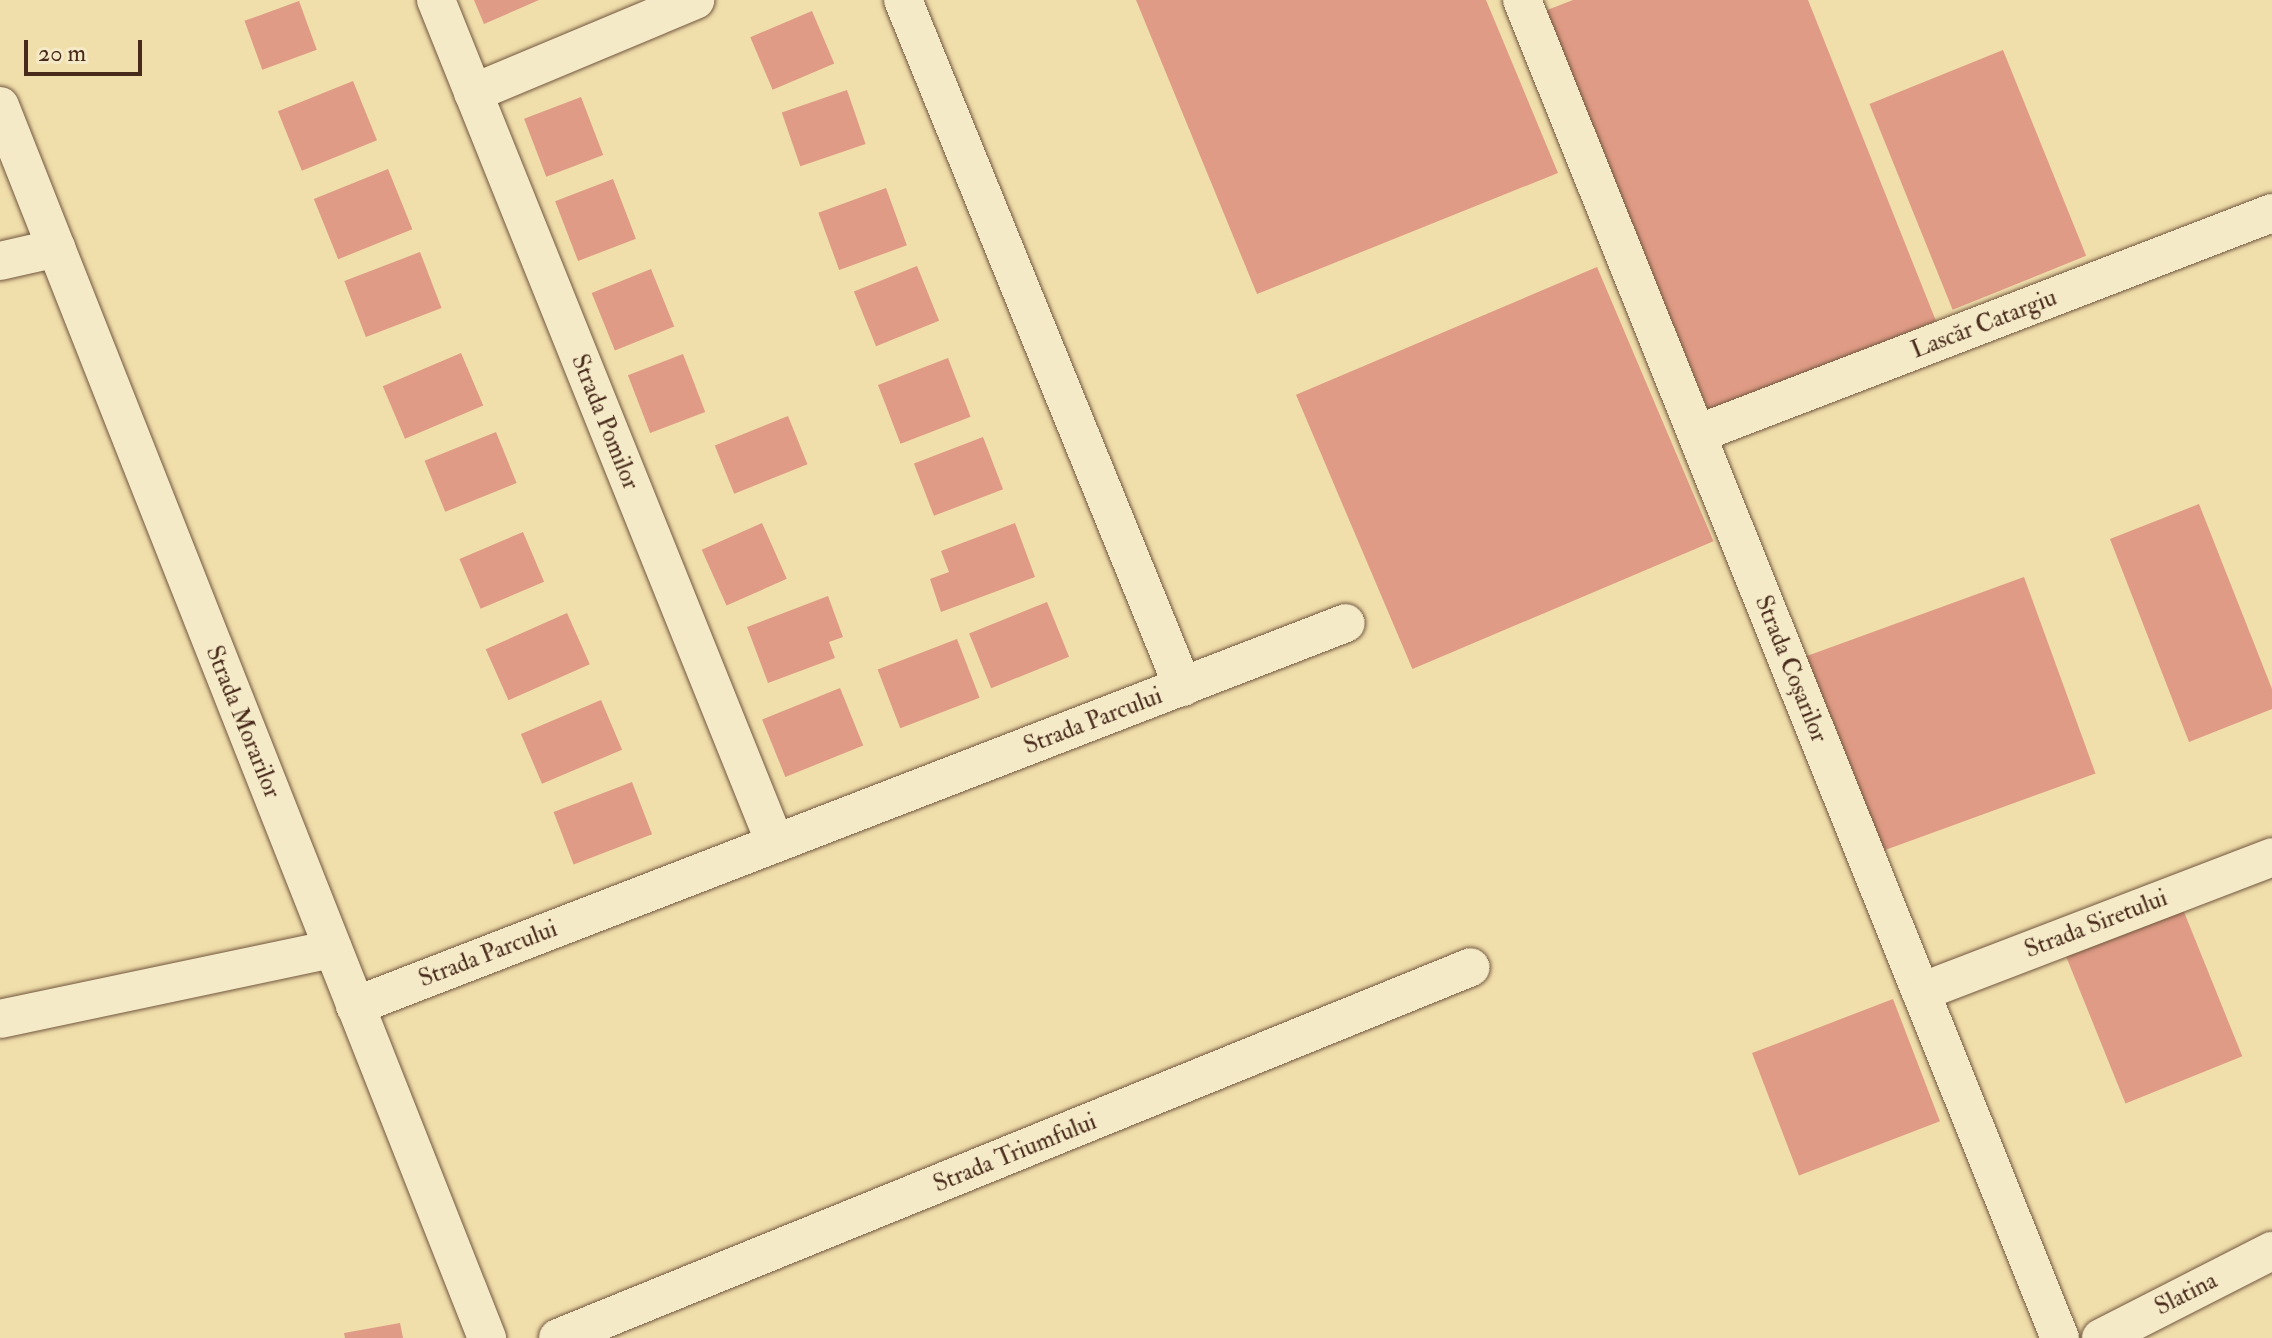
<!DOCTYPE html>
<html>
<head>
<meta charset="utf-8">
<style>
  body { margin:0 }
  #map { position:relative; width:2272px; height:1338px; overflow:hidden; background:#f0deab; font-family:"IM FELL Double Pica",serif }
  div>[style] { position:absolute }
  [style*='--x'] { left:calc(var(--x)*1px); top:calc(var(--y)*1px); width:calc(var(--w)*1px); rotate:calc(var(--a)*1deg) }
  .building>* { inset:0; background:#df9b85; transform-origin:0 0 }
  .roads { filter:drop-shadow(0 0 2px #72573f) drop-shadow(0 0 2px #72573f) }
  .minor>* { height:38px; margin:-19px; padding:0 19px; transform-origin:19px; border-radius:19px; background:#f5eac8 }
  span { translate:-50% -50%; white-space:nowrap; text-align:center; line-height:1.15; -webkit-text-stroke:6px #f5eac8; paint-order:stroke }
  .street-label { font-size:24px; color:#482a1b }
  .scale { position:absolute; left:24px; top:40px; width:118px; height:36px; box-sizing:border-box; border:4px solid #482a1b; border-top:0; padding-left:10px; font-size:24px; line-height:28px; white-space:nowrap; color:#482a1b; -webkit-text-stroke:6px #f5eac8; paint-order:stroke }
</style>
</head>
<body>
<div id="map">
  <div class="building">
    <i style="clip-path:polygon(474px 0,539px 0,484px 24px)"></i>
    <i style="clip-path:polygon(1136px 0,1486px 0,1558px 173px,1257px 294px)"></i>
    <i style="clip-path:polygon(1573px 0,1808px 0,1936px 321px,1710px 414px,1537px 14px)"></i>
    <i style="left:299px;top:1px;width:52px;height:58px;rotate:70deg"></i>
    <i style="left:812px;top:11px;width:57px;height:67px;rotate:67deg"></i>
    <i style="left:2003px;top:50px;width:222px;height:144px;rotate:68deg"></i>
    <i style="left:353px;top:81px;width:64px;height:81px;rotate:68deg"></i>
    <i style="left:847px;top:90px;width:57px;height:69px;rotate:71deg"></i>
    <i style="left:581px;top:97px;width:62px;height:61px;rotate:69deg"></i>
    <i style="left:388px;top:169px;width:65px;height:80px;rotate:68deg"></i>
    <i style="left:613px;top:179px;width:64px;height:62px;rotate:69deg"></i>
    <i style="left:886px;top:188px;width:61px;height:72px;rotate:70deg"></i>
    <i style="left:420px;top:252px;width:60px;height:81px;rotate:69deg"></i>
    <i style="left:917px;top:266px;width:59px;height:68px;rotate:68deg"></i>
    <i style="left:1597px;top:267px;width:298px;height:327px;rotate:67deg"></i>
    <i style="left:651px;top:269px;width:62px;height:64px;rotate:68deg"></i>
    <i style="left:461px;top:353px;width:57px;height:85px;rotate:67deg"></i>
    <i style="left:683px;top:354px;width:62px;height:59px;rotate:69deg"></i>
    <i style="left:948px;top:358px;width:63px;height:75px;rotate:69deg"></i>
    <i style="left:788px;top:416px;width:52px;height:79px;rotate:68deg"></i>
    <i style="left:496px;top:432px;width:55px;height:77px;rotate:68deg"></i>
    <i style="left:983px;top:437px;width:56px;height:74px;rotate:69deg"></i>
    <i style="clip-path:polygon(2199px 504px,2272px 689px,2272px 709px,2189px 742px,2110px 539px)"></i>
    <i style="left:762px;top:523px;width:61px;height:66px;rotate:66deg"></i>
    <i style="clip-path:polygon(1015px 523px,1035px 577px,941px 612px,930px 579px,949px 572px,941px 551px)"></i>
    <i style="left:523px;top:532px;width:54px;height:69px;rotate:67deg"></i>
    <i style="left:2024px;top:577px;width:209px;height:242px;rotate:70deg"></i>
    <i style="clip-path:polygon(828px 596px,843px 637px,829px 642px,835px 658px,768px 683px,747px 627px)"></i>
    <i style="left:1047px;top:602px;width:59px;height:84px;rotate:68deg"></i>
    <i style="left:567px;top:613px;width:56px;height:89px;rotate:66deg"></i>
    <i style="left:957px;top:639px;width:63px;height:85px;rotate:69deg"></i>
    <i style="left:840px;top:688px;width:62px;height:84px;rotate:68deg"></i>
    <i style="left:601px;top:700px;width:54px;height:87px;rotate:67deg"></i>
    <i style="left:632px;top:782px;width:56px;height:84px;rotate:69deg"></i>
    <i style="left:2182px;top:907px;width:161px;height:126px;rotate:68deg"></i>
    <i style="left:1893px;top:999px;width:131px;height:151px;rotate:69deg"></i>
    <i style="clip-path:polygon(400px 1323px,403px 1338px,345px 1338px,344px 1333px)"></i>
  </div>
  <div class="roads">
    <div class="minor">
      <i style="--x:436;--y:0;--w:909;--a:68.09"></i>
      <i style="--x:903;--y:0;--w:742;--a:67.83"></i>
      <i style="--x:1522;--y:0;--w:1442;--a:68.1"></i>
      <i style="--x:473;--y:93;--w:241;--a:-22.7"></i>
      <i style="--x:0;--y:106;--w:1325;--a:68.43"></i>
      <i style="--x:0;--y:261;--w:58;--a:-12.8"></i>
      <i style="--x:1697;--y:434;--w:616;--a:-21.02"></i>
      <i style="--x:1921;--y:992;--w:376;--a:-21"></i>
      <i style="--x:355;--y:1006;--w:1062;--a:-21.13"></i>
      <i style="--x:0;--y:1019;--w:340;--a:-11.9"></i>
      <i style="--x:558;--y:1338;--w:985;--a:-22.11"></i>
      <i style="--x:2101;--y:1338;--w:192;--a:-27"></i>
    </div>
  </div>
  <div class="street-label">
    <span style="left:1984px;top:324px;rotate:-21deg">Lascăr Catargiu</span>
    <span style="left:605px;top:422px;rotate:68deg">Strada Pomilor</span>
    <span style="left:1791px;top:669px;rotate:68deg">Strada Coșarilor</span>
    <span style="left:1093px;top:721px;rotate:-21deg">Strada Parcului</span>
    <span style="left:243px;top:722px;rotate:68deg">Strada Morarilor</span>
    <span style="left:2096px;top:924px;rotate:-21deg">Strada Siretului</span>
    <span style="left:488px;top:954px;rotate:-21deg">Strada Parcului</span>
    <span style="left:1015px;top:1153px;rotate:-22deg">Strada Triumfului</span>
    <span style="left:2186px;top:1294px;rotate:-27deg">Slatina</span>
  </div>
  <div class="scale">20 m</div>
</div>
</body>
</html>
